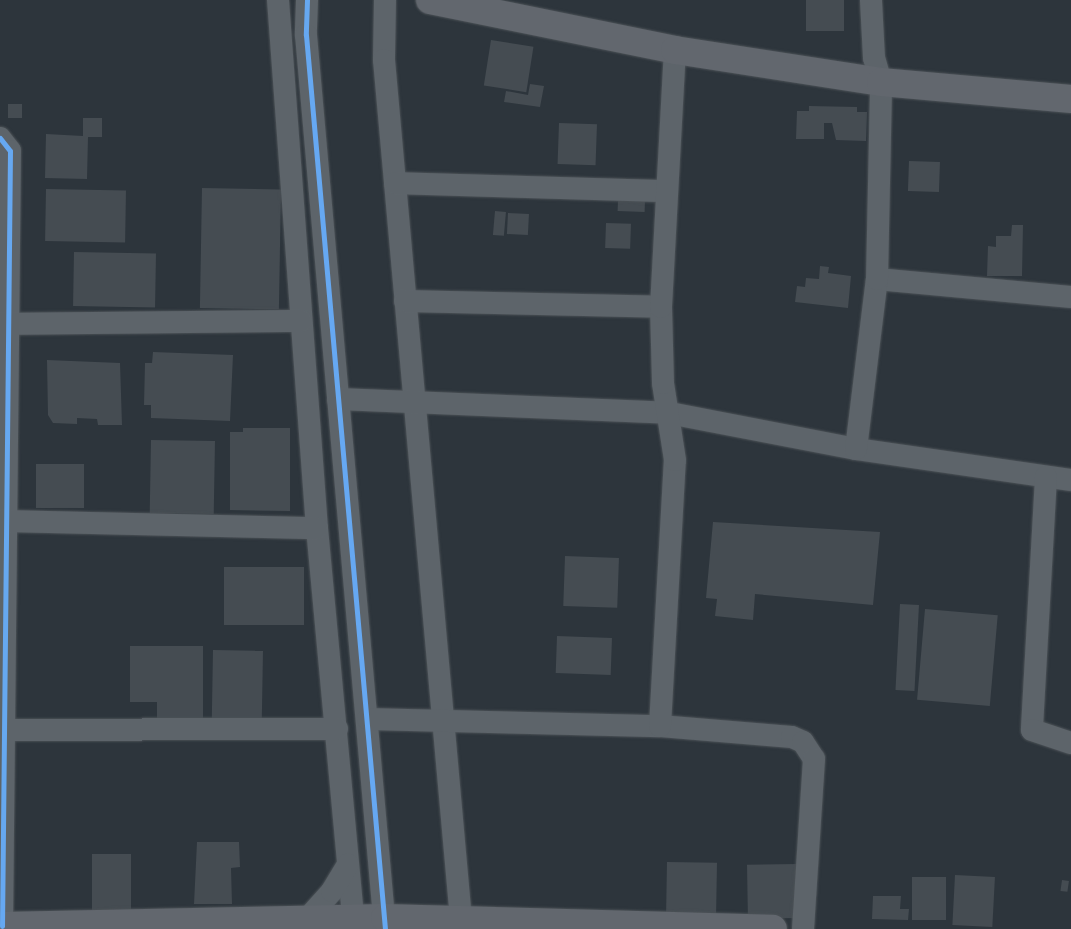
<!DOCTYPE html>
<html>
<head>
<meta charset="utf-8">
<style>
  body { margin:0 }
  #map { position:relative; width:1071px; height:929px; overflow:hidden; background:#2d353c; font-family:"Nunito Sans",sans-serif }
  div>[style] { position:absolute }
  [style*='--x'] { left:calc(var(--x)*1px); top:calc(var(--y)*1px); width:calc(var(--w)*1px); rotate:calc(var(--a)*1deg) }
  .building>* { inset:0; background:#454c52; transform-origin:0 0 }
  .roads { filter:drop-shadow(0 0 1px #4b5156) drop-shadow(0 0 1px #4b5156) }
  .street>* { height:22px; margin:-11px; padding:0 11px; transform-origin:11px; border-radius:11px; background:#5d646a }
  .secondary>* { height:28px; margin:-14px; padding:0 14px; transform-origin:14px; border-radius:14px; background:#62676e }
  .cycleway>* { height:5px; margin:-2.5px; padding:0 2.5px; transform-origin:2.5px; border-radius:2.5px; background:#66a8f1 }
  span { translate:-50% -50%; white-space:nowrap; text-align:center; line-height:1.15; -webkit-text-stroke:4px #202c37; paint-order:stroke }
</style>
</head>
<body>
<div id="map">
  <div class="building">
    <i style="left:806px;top:0;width:38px;height:31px"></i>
    <i style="left:491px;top:40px;width:43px;height:46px;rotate:9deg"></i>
    <i style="clip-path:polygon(530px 84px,544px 86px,540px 107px,504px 102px,506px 91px,528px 95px)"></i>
    <i style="left:22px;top:104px;width:14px;height:14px;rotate:90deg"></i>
    <i style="clip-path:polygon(809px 106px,857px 107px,857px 112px,867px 112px,866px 141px,836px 140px,832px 123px,824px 123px,824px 139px,796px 139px,797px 111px,809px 111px)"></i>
    <i style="clip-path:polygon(83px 118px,102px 118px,102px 137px,88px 137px,87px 179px,45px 178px,46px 134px,83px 136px)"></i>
    <i style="left:559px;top:123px;width:38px;height:41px;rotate:2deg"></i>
    <i style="left:909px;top:161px;width:31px;height:30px;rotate:2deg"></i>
    <i style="left:202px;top:188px;width:79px;height:120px;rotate:1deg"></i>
    <i style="left:46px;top:189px;width:80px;height:52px;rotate:1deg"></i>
    <i style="left:618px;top:200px;width:27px;height:11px;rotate:2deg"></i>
    <i style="left:495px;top:211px;width:11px;height:24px;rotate:5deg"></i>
    <i style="left:508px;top:213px;width:21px;height:21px;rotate:3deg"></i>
    <i style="left:606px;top:223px;width:25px;height:25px;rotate:2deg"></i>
    <i style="clip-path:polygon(1012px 225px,1023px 225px,1022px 276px,987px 276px,988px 246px,996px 247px,996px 236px,1011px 236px)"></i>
    <i style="left:74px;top:252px;width:82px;height:54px;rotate:1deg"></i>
    <i style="clip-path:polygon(820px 266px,829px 267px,828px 273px,851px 276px,848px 308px,795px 302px,797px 286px,805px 287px,806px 278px,819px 279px)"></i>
    <i style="clip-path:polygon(153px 352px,233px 355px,230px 421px,151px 418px,151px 405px,144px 405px,145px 363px,152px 363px)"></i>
    <i style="clip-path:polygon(47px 360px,120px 363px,122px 425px,98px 425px,97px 419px,77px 418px,77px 424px,53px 423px,48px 415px)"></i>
    <i style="clip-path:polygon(243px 428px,290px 428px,290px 511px,230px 510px,230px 432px,243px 432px)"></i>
    <i style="left:151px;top:440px;width:64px;height:73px;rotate:1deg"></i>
    <i style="left:36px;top:464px;width:48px;height:44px"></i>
    <i style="clip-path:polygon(713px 522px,880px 532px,873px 605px,755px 594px,753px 620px,715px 616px,717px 599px,706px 598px)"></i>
    <i style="left:565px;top:556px;width:54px;height:50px;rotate:2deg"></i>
    <i style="left:224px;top:567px;width:80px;height:58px"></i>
    <i style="left:900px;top:604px;width:19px;height:86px;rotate:3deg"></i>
    <i style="left:925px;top:609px;width:73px;height:91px;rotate:5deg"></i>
    <i style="left:557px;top:636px;width:55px;height:37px;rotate:2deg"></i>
    <i style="clip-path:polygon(130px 646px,203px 646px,203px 718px,157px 718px,157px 702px,130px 702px)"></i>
    <i style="left:213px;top:650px;width:50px;height:68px;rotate:1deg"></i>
    <i style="clip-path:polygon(197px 842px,239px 842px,240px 867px,231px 868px,232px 904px,194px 904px)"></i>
    <i style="left:92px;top:854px;width:39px;height:57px"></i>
    <i style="left:667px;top:862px;width:50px;height:55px;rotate:1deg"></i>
    <i style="left:797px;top:864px;width:54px;height:50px;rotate:89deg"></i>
    <i style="left:955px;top:875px;width:40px;height:50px;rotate:3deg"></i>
    <i style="left:912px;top:877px;width:34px;height:43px"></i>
    <i style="left:1062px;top:880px;width:7px;height:11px;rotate:8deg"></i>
    <i style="clip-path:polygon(873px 896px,901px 896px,900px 909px,909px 909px,908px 920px,872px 919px)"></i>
  </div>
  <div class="roads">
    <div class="street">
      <i style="--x:278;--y:0;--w:529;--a:85.78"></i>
      <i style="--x:317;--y:528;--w:403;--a:84.7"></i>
      <i style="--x:307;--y:0;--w:35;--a:92"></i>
      <i style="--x:306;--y:35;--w:897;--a:84.95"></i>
      <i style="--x:385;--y:0;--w:60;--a:91"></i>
      <i style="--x:384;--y:60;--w:863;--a:84.88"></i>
      <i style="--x:0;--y:138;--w:16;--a:52"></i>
      <i style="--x:10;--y:151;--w:775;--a:90.59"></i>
      <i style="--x:395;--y:183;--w:272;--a:1.7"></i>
      <i style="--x:877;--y:279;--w:195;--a:5.3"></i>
      <i style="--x:405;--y:301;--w:256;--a:1.3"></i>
      <i style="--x:0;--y:324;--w:301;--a:-0.6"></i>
      <i style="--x:338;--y:399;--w:331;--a:2.4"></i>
      <i style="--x:669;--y:413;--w:190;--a:10.9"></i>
      <i style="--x:856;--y:449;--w:217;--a:8.2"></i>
      <i style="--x:856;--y:449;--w:171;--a:-83"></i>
      <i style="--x:877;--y:279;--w:197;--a:-88.8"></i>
      <i style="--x:881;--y:82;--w:25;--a:-106"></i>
      <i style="--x:874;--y:58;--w:58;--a:-93"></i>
      <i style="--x:1046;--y:477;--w:253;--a:93.2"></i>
      <i style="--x:1032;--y:730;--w:41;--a:18.4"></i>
      <i style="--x:0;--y:521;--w:317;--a:1.3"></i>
      <i style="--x:368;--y:719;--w:292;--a:1.4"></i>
      <i style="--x:660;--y:726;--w:132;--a:4.8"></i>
      <i style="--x:792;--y:737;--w:12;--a:24"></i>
      <i style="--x:803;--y:742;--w:20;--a:57"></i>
      <i style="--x:814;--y:759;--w:170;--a:93.7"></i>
      <i style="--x:660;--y:726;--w:266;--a:-86.8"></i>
      <i style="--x:675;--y:460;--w:78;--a:-98.9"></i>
      <i style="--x:663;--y:383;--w:76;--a:-91.5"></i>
      <i style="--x:661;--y:307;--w:257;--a:-86.9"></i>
      <i style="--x:0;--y:730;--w:337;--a:-0.2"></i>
      <i style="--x:306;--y:920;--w:39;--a:-48"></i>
      <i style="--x:332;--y:891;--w:31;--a:-59"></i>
    </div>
    <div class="secondary">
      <i style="--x:430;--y:0;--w:250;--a:11.5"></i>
      <i style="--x:675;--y:50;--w:208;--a:8.8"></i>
      <i style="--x:881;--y:82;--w:191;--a:5.1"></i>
      <i style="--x:0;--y:926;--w:385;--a:-1.2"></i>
      <i style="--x:385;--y:918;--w:388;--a:1.6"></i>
    </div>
  </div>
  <div class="cycleway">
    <i style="--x:307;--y:0;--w:35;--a:92"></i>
    <i style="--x:306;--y:35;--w:897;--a:84.95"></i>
    <i style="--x:0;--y:138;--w:16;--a:52"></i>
    <i style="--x:10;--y:151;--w:775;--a:90.59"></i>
  </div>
</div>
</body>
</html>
